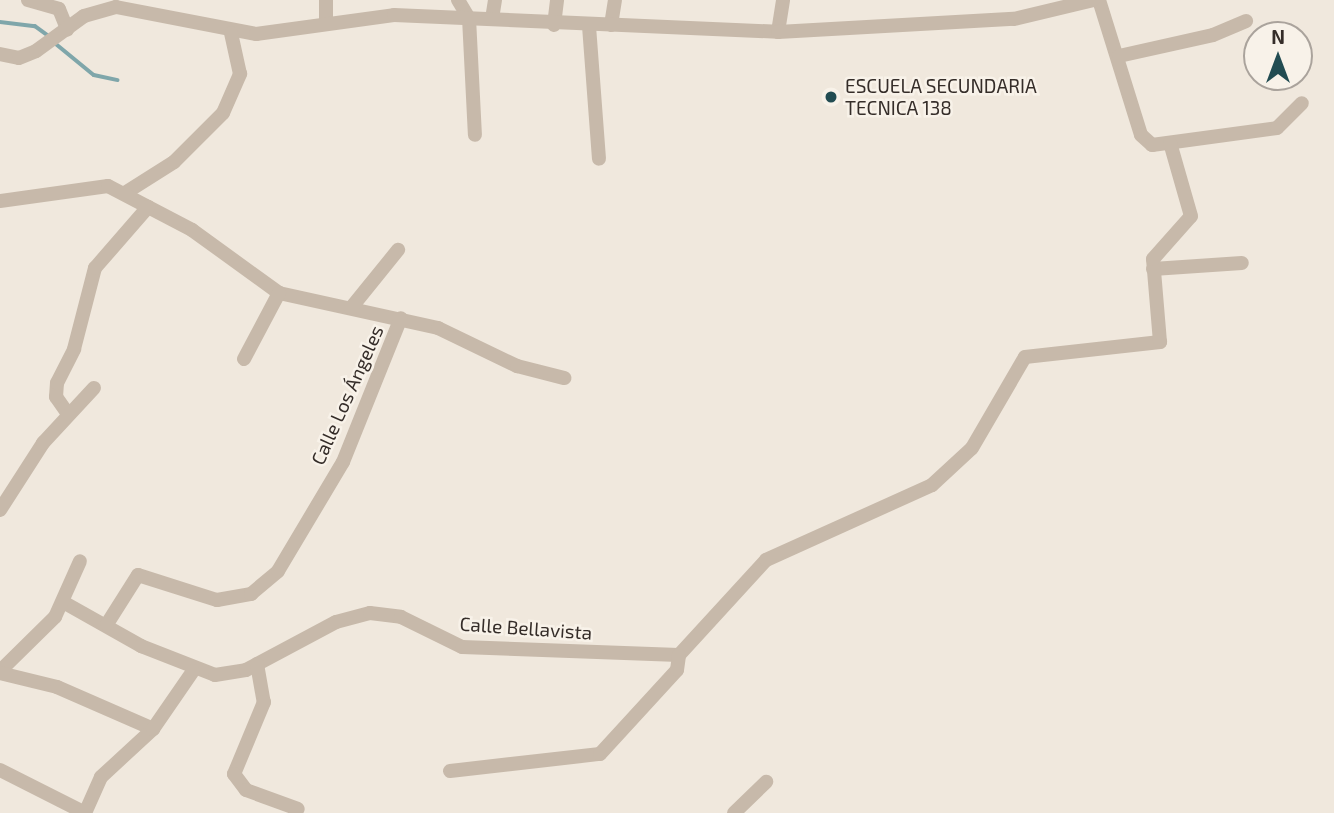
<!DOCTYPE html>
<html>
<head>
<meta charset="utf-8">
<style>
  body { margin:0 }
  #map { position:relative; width:1334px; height:813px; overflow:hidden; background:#f0e8dd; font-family:"Exo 2",sans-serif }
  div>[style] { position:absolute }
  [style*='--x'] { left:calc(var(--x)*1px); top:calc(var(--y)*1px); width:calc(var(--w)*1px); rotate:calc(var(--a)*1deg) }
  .stream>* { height:3.5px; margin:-1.75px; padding:0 1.75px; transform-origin:1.75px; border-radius:1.75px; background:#7fa6aa }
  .minor>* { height:14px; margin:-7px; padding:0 7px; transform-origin:7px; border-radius:7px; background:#c7b9aa }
  .dots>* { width:19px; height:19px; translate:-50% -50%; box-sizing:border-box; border:4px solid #f8f2e9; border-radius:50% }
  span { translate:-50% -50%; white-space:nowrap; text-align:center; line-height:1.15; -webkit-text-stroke:5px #f8f2e9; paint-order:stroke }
  .poi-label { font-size:19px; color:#352d29 }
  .left { translate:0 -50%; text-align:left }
  .street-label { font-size:19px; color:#352d29 }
  .north { position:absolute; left:1243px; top:21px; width:70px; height:70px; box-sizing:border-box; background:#f8f2e9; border:2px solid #aaa39c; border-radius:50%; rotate:0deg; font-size:19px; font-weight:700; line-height:28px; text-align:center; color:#352d29 }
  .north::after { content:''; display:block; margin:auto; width:24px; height:32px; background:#224c52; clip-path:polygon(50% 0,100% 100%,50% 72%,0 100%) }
</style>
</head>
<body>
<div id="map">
  <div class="stream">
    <i style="--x:0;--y:22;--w:35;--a:7"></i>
    <i style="--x:35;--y:26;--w:19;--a:36"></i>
    <i style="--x:55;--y:43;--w:50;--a:39.4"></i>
    <i style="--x:94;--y:75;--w:24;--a:12"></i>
  </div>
  <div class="minor">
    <i style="--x:28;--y:0;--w:32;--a:16"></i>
    <i style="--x:59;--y:9;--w:22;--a:68"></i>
    <i style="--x:326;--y:0;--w:20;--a:90"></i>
    <i style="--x:458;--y:0;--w:21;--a:59"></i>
    <i style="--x:469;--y:18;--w:117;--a:87.1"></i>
    <i style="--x:1099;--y:0;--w:141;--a:72.7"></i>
    <i style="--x:1141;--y:135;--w:15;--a:42"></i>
    <i style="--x:1152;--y:145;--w:126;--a:-7.7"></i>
    <i style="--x:1277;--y:128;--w:35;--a:-45"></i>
    <i style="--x:492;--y:19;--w:19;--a:-81"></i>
    <i style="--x:554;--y:25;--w:25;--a:-83"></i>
    <i style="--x:611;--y:25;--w:25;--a:-81"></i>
    <i style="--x:589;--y:26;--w:133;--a:85.7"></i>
    <i style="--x:778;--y:32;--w:32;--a:-81"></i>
    <i style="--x:0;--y:54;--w:19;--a:12"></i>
    <i style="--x:19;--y:58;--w:18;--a:-22"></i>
    <i style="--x:36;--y:51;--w:59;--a:-36.1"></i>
    <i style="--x:84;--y:16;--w:33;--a:-16"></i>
    <i style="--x:116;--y:7;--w:143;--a:10.9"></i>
    <i style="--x:256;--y:34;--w:139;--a:-7.8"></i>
    <i style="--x:394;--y:15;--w:384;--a:2.5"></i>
    <i style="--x:778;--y:32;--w:236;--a:-3.2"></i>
    <i style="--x:1014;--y:19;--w:81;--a:-13.5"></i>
    <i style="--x:1119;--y:56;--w:96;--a:-12.6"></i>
    <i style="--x:1213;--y:35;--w:36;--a:-23"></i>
    <i style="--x:125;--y:193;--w:58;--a:-32.3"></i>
    <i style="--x:174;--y:162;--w:69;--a:-45"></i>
    <i style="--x:223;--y:113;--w:43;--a:-66.4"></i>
    <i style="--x:240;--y:74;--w:42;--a:-102.4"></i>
    <i style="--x:0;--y:201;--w:109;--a:-7.9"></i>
    <i style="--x:108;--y:186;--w:95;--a:27.6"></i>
    <i style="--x:192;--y:230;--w:107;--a:35.9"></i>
    <i style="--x:279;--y:293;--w:163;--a:12.4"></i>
    <i style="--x:438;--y:328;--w:88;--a:25.7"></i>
    <i style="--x:517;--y:366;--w:49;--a:14.3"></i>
    <i style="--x:1153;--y:269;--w:89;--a:-3.9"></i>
    <i style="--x:351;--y:308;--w:75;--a:-51"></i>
    <i style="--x:244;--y:359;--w:75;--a:-62.1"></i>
    <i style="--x:68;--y:414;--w:21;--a:-125"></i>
    <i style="--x:56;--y:397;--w:14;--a:-86"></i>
    <i style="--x:57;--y:383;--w:38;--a:-63"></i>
    <i style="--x:74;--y:349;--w:84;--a:-75.5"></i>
    <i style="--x:95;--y:268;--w:81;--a:-49"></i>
    <i style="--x:0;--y:510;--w:80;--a:-57.3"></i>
    <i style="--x:43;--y:443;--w:75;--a:-47.2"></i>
    <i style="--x:63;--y:602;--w:90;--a:29.4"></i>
    <i style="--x:141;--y:646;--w:79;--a:21.4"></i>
    <i style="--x:215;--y:675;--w:31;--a:-9"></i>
    <i style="--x:246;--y:670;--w:102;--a:-28.1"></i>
    <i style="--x:336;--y:622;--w:35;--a:-15"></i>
    <i style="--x:370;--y:613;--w:31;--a:7"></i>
    <i style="--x:401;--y:617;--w:68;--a:26.2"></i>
    <i style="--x:462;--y:647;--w:217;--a:2.1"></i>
    <i style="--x:107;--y:624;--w:58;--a:-57.7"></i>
    <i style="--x:138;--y:575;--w:83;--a:17.6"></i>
    <i style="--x:217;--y:600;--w:35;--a:-10"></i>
    <i style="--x:251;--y:594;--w:35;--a:-40"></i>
    <i style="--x:278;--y:571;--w:127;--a:-59.2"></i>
    <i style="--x:343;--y:462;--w:155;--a:-68.1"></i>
    <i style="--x:679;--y:655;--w:129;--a:-47.5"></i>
    <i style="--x:766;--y:560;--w:182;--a:-24.3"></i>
    <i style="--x:932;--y:485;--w:54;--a:-42.8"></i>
    <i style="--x:972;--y:448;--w:105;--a:-59.8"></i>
    <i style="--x:1025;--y:357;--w:136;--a:-6.3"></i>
    <i style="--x:1160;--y:342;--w:83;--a:-94.8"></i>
    <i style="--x:1153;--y:259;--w:57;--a:-48.5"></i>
    <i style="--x:1191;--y:216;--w:76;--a:-106"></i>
    <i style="--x:257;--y:664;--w:39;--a:80"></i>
    <i style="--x:264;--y:702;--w:78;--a:112.6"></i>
    <i style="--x:234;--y:774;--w:20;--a:53"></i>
    <i style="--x:246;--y:790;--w:55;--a:20.1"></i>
    <i style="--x:0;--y:671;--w:77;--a:-44.5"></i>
    <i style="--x:55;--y:617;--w:61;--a:-65.9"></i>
    <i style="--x:0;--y:673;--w:59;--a:13.8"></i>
    <i style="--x:57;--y:687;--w:105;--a:23.6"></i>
    <i style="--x:0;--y:770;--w:95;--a:26.8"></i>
    <i style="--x:450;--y:771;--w:151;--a:-6.5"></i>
    <i style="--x:600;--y:754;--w:114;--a:-47.5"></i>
    <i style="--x:677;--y:670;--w:15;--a:-82"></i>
    <i style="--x:85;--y:813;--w:39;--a:-66"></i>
    <i style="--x:101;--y:777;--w:71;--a:-42.7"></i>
    <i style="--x:153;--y:729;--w:70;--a:-55.4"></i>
    <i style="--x:734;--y:813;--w:45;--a:-44.1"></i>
  </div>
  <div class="dots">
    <i style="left:831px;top:97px;background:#224c52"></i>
  </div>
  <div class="poi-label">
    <span class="left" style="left:845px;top:97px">ESCUELA SECUNDARIA<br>TECNICA 138</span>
  </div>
  <div class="street-label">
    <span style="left:347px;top:395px;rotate:-66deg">Calle Los Ángeles</span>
    <span style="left:526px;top:628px;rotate:4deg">Calle Bellavista</span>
  </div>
  <div class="north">N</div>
</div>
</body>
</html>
